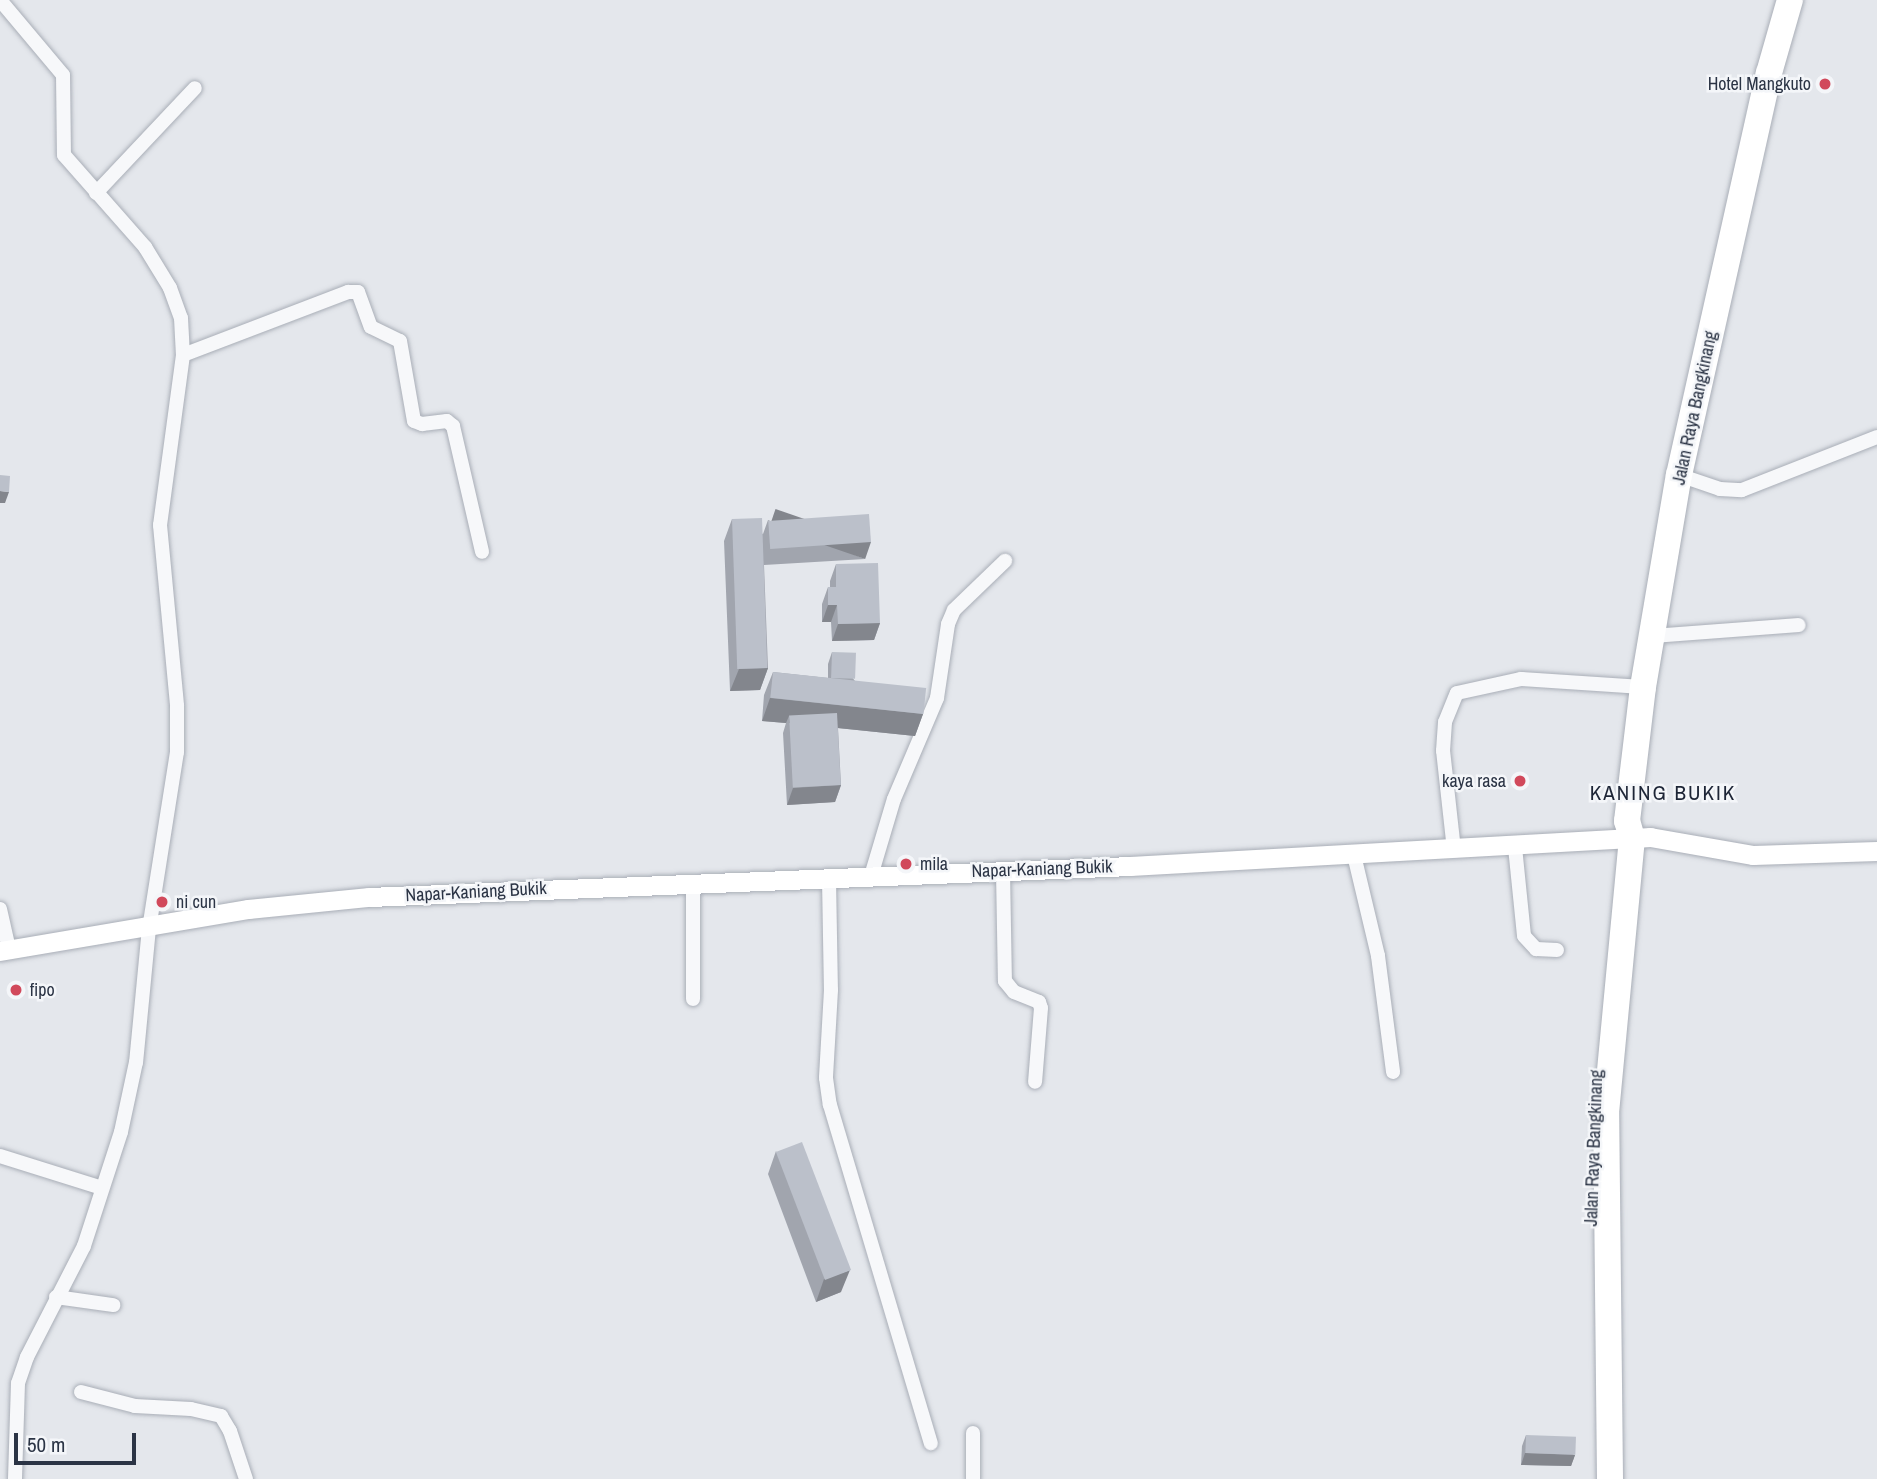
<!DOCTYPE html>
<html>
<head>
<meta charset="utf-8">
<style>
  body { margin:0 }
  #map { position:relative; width:1877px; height:1479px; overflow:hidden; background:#e4e7ec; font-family:"Archivo Narrow",sans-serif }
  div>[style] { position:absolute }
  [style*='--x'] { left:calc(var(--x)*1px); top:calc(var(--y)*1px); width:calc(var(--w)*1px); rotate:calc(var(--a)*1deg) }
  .roads { filter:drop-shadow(0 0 2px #a9aeb7) drop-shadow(0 0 2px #a9aeb7) }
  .street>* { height:14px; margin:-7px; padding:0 7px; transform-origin:7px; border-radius:7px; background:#f7f8fa }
  .secondary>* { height:19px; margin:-9.5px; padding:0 9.5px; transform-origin:9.5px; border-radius:9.5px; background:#fff }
  .highway>* { height:26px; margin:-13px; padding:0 13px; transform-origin:13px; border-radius:13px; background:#fff }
  .wall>* { inset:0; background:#a1a5ae }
  .shaded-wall>* { inset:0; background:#83868d; transform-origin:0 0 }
  .building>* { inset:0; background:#bbc0ca; transform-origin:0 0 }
  .dots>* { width:19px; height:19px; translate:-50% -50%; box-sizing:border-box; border:4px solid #f4f6f9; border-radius:50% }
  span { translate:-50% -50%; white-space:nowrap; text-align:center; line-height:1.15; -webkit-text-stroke:5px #f4f6f9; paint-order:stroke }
  .poi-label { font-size:18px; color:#2b3445 }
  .right { translate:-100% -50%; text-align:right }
  .left { translate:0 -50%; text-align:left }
  .street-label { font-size:18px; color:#2b3445 }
  .quarter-label { font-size:21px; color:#1d2536; letter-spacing:2px }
  .scale { position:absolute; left:14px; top:1433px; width:122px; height:32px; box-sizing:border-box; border:4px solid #2b3445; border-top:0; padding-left:9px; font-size:21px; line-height:24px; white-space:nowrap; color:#2b3445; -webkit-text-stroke:5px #f4f6f9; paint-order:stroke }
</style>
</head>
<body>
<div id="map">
  <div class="roads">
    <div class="street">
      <i style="--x:0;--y:0;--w:98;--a:50"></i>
      <i style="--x:63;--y:75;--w:80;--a:89.3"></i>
      <i style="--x:64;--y:155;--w:123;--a:48.6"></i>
      <i style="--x:145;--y:247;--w:48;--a:58.6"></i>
      <i style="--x:170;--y:288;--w:32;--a:70"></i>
      <i style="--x:181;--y:318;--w:37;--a:87"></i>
      <i style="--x:183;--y:355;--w:172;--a:97.7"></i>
      <i style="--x:160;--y:525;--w:182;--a:84.6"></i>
      <i style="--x:177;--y:706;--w:46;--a:90"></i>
      <i style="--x:177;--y:752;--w:178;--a:99"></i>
      <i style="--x:149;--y:928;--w:135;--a:95.5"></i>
      <i style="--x:136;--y:1062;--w:72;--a:102.1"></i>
      <i style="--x:121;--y:1132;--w:120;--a:108"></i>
      <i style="--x:84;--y:1246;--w:125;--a:117.2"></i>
      <i style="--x:27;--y:1357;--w:28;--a:109"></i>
      <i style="--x:18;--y:1383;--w:96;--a:91.8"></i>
      <i style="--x:96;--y:193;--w:144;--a:-46.7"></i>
      <i style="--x:183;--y:355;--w:177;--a:-20.9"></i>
      <i style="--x:348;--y:292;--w:10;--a:0"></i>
      <i style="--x:358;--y:292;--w:37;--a:70"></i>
      <i style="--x:371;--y:327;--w:32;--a:26"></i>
      <i style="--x:400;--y:341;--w:81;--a:80.1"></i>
      <i style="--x:414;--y:421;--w:9;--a:21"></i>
      <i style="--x:422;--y:424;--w:25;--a:-7"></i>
      <i style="--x:447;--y:421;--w:8;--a:40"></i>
      <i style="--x:453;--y:426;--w:129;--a:77"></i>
      <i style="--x:1679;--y:475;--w:43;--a:18.9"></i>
      <i style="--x:1720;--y:489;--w:22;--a:3"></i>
      <i style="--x:1742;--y:490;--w:145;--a:-21.4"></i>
      <i style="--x:1653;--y:636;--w:146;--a:-4.3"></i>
      <i style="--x:1515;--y:847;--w:89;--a:84.2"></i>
      <i style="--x:1524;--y:936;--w:18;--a:47"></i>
      <i style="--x:1536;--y:949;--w:21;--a:3"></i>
      <i style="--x:1454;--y:850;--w:100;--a:-96.3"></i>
      <i style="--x:1443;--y:751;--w:29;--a:-86"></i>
      <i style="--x:1445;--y:722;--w:31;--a:-68"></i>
      <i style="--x:1457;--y:693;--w:66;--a:-12.3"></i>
      <i style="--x:1521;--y:679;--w:122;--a:3.8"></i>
      <i style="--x:1354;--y:855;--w:104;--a:76.6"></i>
      <i style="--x:1378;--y:956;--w:117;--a:82.6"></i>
      <i style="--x:1003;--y:871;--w:110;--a:89"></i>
      <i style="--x:1005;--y:981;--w:14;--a:51"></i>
      <i style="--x:1014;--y:992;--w:27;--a:22"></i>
      <i style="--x:1039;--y:1002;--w:6;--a:72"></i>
      <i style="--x:1041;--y:1008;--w:74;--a:94.6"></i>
      <i style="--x:871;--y:876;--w:80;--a:-73.4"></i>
      <i style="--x:894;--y:799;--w:110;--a:-66.9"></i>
      <i style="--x:937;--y:698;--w:75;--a:-81.5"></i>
      <i style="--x:948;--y:624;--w:15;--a:-67"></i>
      <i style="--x:954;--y:610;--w:71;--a:-43.9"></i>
      <i style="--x:829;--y:879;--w:111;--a:89"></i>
      <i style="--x:831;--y:990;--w:88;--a:93.3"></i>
      <i style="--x:826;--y:1078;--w:27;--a:82"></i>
      <i style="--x:830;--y:1105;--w:353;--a:73.4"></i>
      <i style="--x:0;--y:909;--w:41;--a:77.3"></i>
      <i style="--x:693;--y:999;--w:114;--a:-90"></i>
      <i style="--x:0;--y:1156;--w:107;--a:17.4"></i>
      <i style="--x:56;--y:1297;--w:58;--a:8"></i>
      <i style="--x:81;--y:1392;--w:56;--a:14.5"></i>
      <i style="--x:135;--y:1406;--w:56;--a:3.1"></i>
      <i style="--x:191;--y:1409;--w:31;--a:13"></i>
      <i style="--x:221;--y:1416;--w:17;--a:59"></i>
      <i style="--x:230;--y:1431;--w:51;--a:71.6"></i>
      <i style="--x:973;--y:1433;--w:46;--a:90"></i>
    </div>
    <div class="secondary">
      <i style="--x:0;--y:951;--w:252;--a:-9.6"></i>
      <i style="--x:248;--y:909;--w:122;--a:-5.7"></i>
      <i style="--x:369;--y:897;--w:762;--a:-2.33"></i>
      <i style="--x:1130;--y:866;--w:521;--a:-3.19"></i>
      <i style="--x:1650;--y:837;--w:105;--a:9.9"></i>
      <i style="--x:1753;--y:855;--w:124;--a:-1.8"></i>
    </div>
    <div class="highway">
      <i style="--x:1610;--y:1479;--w:366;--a:-90.6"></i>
      <i style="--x:1606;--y:1113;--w:276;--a:-84.6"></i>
      <i style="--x:1632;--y:838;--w:18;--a:-106"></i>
      <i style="--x:1627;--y:821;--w:135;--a:-83.2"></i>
      <i style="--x:1643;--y:687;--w:215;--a:-80.4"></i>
      <i style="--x:1679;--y:475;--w:412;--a:-77.4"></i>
      <i style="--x:1769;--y:73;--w:76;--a:-74"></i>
    </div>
  </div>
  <div class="wall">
    <i style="clip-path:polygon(732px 519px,763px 534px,768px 520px,865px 559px,764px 565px,768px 668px,760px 690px,730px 691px,724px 541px)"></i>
    <i style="clip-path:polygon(836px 564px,880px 623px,874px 640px,832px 641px,831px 622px,822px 622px,822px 604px,828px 587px,830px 587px,830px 581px)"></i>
    <i style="clip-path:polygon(832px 652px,855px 681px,923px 714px,915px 736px,838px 728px,841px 785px,835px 802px,787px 805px,783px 733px,786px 723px,762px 721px,764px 695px,773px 672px,828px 678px,828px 664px)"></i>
    <i style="clip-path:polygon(776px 1151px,841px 1292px,816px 1302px,768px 1174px)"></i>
    <i style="clip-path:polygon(1526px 1435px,1575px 1455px,1571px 1466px,1521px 1465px,1522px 1446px)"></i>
  </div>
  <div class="shaded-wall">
    <i style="clip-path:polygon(0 491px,9px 492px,5px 503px,0 503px)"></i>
    <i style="left:871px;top:542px;width:18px;height:101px;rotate:109deg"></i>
    <i style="clip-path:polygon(828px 605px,837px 605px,831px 622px,822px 622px)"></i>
    <i style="clip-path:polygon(880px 623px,874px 640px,832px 641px,838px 624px)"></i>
    <i style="clip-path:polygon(768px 668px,760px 690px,730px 691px,739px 669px)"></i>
    <i style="clip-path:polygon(770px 698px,923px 714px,915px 736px,789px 723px,789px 716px,786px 723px,762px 721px)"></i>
    <i style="clip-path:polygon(841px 785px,835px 802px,787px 805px,793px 788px)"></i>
    <i style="clip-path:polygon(850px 1270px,841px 1292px,816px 1302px,824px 1279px)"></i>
    <i style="clip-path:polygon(1525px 1453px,1575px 1455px,1571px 1466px,1521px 1465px)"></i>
  </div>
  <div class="building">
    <i style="clip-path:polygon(0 475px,10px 476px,9px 492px,0 491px)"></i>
    <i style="left:869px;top:514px;width:28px;height:101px;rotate:86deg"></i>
    <i style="left:762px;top:518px;width:150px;height:30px;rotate:88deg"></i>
    <i style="clip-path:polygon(878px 563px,880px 623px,838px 624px,837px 605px,828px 605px,828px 587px,836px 587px,836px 564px)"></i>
    <i style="left:832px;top:652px;width:24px;height:26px;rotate:2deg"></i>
    <i style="left:773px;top:672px;width:154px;height:26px;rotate:6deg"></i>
    <i style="left:837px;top:713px;width:72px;height:48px;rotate:87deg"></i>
    <i style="left:802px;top:1142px;width:137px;height:28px;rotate:69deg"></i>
    <i style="left:1526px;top:1435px;width:50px;height:18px;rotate:2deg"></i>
  </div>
  <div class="dots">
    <i style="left:1825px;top:84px;background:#d1495b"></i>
    <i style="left:1520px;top:781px;background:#d1495b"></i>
    <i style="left:906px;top:864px;background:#d1495b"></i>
    <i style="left:162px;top:902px;background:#d1495b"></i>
    <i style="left:16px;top:990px;background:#d1495b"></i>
  </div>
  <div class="poi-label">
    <span class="right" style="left:1811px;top:84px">Hotel Mangkuto</span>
    <span class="right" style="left:1506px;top:781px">kaya rasa</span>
    <span class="left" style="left:920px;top:864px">mila</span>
    <span class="left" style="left:176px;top:902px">ni cun</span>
    <span class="left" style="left:30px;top:990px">fipo</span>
  </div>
  <div class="street-label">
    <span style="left:1695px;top:408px;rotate:-78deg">Jalan Raya Bangkinang</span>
    <span style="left:1042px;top:869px;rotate:-2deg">Napar-Kaniang Bukik</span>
    <span style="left:476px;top:892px;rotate:-3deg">Napar-Kaniang Bukik</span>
    <span style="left:1594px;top:1148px;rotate:-88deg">Jalan Raya Bangkinang</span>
  </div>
  <div class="quarter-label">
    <span style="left:1663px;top:793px">KANING BUKIK</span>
  </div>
  <div class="scale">50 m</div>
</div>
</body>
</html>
